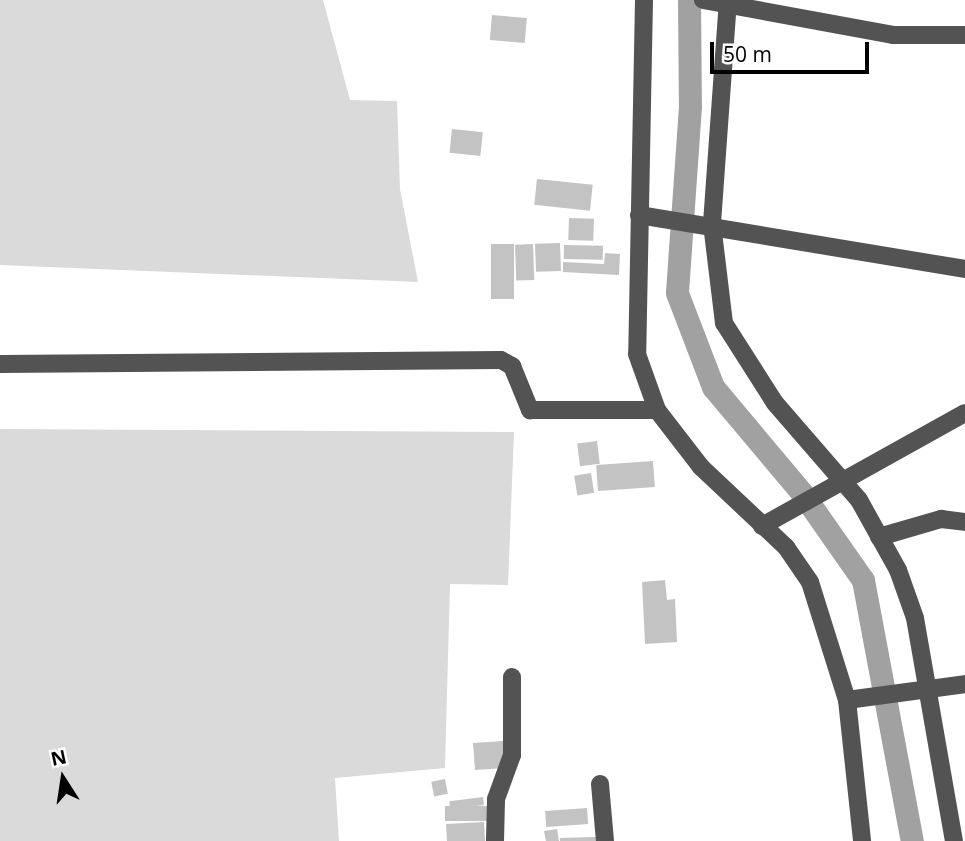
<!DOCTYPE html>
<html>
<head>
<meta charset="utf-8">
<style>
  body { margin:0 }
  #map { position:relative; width:965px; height:841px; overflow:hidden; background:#fff; font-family:"Open Sans",sans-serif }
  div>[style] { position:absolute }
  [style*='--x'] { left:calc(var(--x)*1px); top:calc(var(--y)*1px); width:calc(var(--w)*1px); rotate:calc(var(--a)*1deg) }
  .green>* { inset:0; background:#dadada }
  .canal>* { height:23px; margin:-11.5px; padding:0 11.5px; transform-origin:11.5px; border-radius:11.5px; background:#a1a1a1 }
  .building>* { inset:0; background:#c3c3c3; transform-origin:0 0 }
  .minor>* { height:18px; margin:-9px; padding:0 9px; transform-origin:9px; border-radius:9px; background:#535353 }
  span { translate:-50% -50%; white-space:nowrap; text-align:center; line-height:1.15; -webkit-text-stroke:5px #fff; paint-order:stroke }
  .north { position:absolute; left:28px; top:743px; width:70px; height:70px; -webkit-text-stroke:5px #fff; paint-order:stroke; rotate:348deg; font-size:19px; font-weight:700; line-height:28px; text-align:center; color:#000 }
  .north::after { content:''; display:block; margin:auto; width:24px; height:32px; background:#000; clip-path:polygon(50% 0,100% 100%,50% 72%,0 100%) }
  .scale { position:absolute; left:710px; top:42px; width:159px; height:32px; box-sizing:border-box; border:4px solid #000; border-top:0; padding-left:9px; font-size:21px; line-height:24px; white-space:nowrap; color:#000; -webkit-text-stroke:5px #fff; paint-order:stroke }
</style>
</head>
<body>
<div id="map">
  <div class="green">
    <i style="clip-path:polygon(0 0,323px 0,350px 100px,397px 101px,400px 189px,418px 282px,0 265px)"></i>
    <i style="clip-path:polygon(0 429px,514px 432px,508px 585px,450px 584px,445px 768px,335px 778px,339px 841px,0 841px)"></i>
  </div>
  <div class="canal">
    <i style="--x:689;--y:0;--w:106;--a:89.5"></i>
    <i style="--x:690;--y:106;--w:187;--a:94"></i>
    <i style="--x:677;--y:293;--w:101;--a:69"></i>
    <i style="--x:713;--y:387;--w:138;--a:50"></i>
    <i style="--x:802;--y:493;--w:106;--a:55"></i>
    <i style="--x:863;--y:580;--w:266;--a:79.4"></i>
  </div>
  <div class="building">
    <i style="left:492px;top:15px;width:35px;height:25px;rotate:5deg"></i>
    <i style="left:452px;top:129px;width:31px;height:24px;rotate:6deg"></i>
    <i style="left:537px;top:179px;width:56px;height:26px;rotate:6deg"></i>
    <i style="left:569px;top:218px;width:25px;height:22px;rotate:2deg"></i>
    <i style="left:560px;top:243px;width:28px;height:25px;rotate:88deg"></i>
    <i style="left:491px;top:244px;width:23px;height:55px"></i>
    <i style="left:533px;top:244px;width:36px;height:18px;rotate:88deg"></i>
    <i style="left:564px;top:245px;width:39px;height:14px;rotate:1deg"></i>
    <i style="clip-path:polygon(605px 253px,620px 254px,619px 275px,563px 272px,563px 262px,604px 264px)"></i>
    <i style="left:597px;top:441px;width:23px;height:20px;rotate:83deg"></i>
    <i style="left:653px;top:461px;width:26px;height:57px;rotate:86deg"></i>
    <i style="left:591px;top:473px;width:20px;height:17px;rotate:81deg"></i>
    <i style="clip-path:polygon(665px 580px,667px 600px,675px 599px,677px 642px,645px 644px,642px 582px)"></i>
    <i style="left:503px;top:741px;width:27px;height:30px;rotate:86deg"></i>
    <i style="left:445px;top:779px;width:15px;height:14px;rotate:79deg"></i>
    <i style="left:483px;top:797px;width:8px;height:34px;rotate:83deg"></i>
    <i style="left:489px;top:806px;width:15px;height:44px;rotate:90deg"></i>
    <i style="left:587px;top:808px;width:16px;height:42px;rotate:86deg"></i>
    <i style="left:484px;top:822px;width:19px;height:38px;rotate:87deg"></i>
    <i style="clip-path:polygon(557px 829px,559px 841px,546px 841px,544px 831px)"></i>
    <i style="clip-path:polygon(596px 837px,596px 841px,560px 841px,560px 838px)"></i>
  </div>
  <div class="minor">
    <i style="--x:644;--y:0;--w:354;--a:91.1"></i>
    <i style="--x:637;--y:354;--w:59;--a:70.3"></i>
    <i style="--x:657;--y:410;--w:72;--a:52.3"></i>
    <i style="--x:701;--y:467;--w:117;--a:43.3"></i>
    <i style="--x:786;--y:547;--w:42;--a:55.6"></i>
    <i style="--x:810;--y:582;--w:124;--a:72.6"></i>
    <i style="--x:847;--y:700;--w:142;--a:83.9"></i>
    <i style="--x:703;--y:0;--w:193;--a:10.4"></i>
    <i style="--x:893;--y:35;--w:72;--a:0"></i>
    <i style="--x:728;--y:0;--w:225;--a:94.1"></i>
    <i style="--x:712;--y:224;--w:100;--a:83.1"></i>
    <i style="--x:724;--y:323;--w:95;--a:57.5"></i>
    <i style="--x:775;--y:403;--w:128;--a:49.1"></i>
    <i style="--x:859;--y:500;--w:80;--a:60.9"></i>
    <i style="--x:898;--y:570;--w:51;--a:70.5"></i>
    <i style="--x:915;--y:618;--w:226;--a:80.1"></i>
    <i style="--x:639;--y:215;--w:330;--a:9.4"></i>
    <i style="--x:0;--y:364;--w:501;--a:-0.46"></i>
    <i style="--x:501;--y:360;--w:13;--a:29"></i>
    <i style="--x:512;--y:366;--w:48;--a:67.8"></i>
    <i style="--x:530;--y:410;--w:127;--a:0"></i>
    <i style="--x:762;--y:526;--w:232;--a:-29.1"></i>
    <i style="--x:879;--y:537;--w:65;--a:-16.2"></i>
    <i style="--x:941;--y:519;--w:24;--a:7"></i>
    <i style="--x:847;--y:700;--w:119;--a:-7.7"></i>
    <i style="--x:600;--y:784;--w:57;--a:85"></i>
    <i style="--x:495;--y:841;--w:42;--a:-88.6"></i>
    <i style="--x:496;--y:799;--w:47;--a:-70"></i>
    <i style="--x:512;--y:755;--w:78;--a:-90"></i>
  </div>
  <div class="north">N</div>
  <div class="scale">50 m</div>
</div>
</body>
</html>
